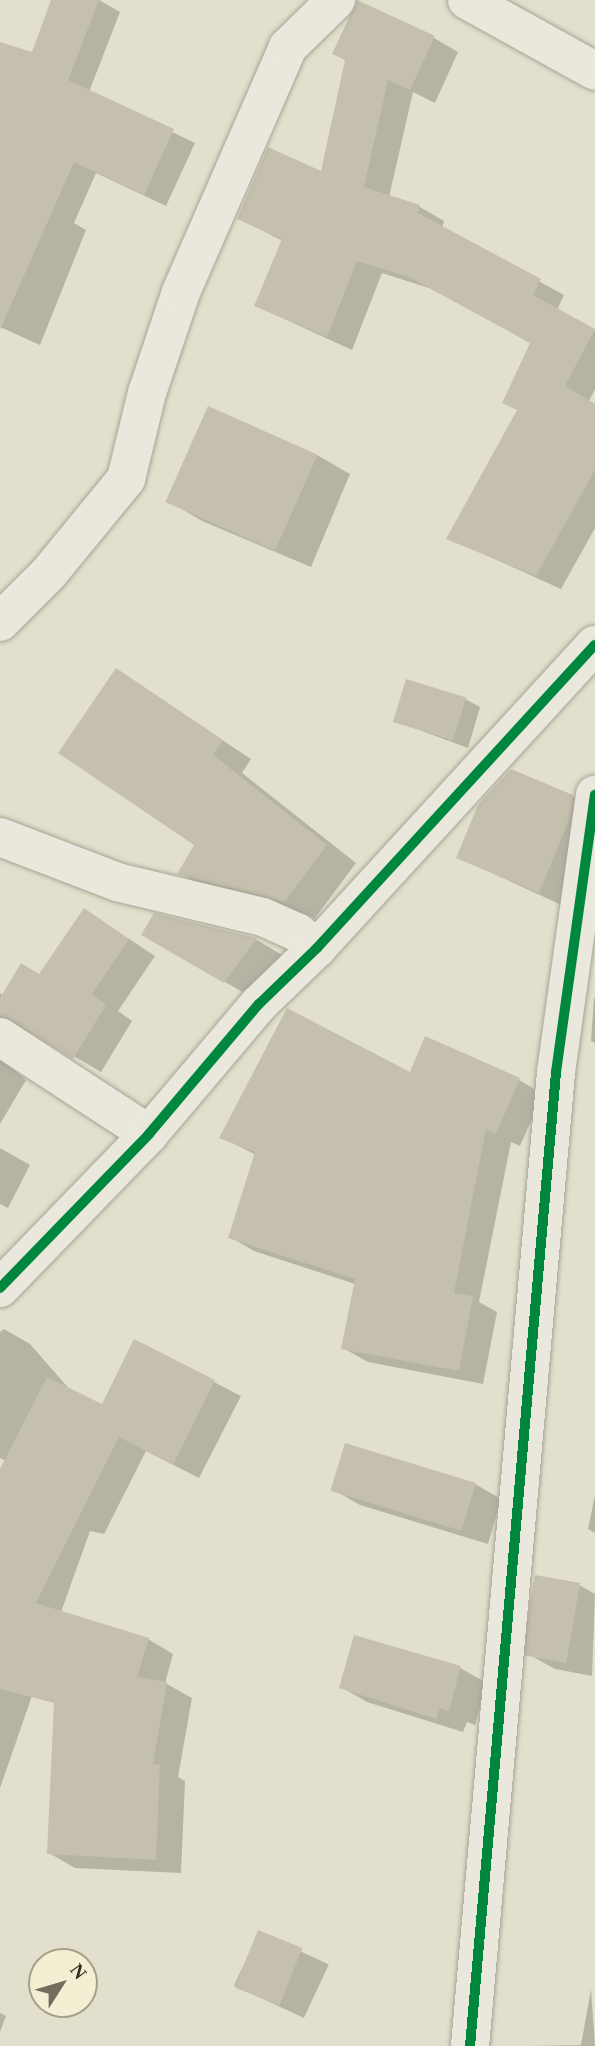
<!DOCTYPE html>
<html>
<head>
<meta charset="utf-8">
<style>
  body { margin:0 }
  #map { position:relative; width:595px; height:2046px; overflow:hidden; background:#e2e0cd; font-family:"Times New Roman",serif }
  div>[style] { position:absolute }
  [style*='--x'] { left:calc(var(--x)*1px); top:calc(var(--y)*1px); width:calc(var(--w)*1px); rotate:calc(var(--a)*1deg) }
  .shadow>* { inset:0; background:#0003; transform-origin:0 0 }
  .building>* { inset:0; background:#c5bfae; transform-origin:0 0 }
  .roads { filter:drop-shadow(0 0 2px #a7a496) drop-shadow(0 0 2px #a7a496) }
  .street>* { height:38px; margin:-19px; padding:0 19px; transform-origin:19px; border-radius:19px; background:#eae8dd }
  .cycleway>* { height:10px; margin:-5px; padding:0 5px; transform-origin:5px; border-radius:5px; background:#00873e }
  span { translate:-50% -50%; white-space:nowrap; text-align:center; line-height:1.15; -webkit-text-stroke:6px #f3efd3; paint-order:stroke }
  .north { position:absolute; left:28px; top:1948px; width:70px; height:70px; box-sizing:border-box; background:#f3efd3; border:2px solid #a7a18b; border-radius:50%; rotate:53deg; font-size:19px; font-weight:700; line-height:28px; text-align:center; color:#352d1f }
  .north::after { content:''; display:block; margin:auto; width:24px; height:32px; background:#726c5c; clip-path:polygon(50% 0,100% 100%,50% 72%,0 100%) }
</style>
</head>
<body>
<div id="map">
  <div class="shadow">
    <i style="clip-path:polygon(52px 0,99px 0,120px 12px,89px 92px,195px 143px,166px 206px,96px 173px,74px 223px,86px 230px,40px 345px,0 327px,0 58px,33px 54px)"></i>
    <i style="clip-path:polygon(434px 38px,458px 52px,435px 103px,413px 92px,389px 197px,420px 207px,444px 221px,442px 228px,564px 295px,557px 310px,595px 331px,595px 389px,589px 401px,595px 404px,595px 528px,561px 589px,448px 538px,519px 410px,532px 343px,435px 290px,382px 273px,352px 350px,256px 306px,283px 241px,239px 219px,323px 173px,347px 60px)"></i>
    <i style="clip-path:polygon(317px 455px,350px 474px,311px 567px,202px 521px,170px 502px)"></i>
    <i style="clip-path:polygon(116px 670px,251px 759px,242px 773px,356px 863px,315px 918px,209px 890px,180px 873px,196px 844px)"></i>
    <i style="clip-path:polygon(465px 699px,480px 707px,468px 748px,395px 721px)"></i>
    <i style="clip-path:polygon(572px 796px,595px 810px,566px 907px,459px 858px)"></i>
    <i style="clip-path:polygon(85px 910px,155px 956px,118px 1011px,132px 1021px,101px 1072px,28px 1029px,8px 1040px,6px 1063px,26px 1080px,0 1124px,0 993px,3px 996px,40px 975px)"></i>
    <i style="clip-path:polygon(155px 915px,257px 940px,282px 955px,251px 997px,144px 935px)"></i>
    <i style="clip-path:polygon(594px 998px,595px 999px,595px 1043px,591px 1041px)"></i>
    <i style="clip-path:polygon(410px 1074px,519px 1080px,543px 1094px,520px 1146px,511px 1142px,479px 1302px,497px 1312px,483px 1384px,368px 1362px,343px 1348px,355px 1284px,254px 1251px,230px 1237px,256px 1155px,221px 1137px)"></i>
    <i style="clip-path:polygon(0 1148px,30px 1165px,8px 1208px,0 1204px)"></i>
    <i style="clip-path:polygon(4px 1329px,30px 1344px,71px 1391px,103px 1406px,135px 1341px,241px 1396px,199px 1478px,146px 1451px,104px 1534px,90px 1531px,61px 1612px,148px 1639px,173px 1654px,165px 1683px,192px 1698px,178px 1777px,185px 1781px,181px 1873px,75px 1868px,49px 1853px,58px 1621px,0 1788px,0 1473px,6px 1461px,0 1458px,0 1332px)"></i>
    <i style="clip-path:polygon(475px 1484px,501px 1499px,488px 1544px,360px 1505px,334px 1490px)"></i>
    <i style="clip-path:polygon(595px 1495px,595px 1533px,588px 1529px)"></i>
    <i style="clip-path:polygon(579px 1585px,595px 1594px,592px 1676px,555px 1669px,528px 1654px)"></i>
    <i style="clip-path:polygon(355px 1637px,460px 1668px,487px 1683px,475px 1725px,467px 1722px,463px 1732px,367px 1702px,341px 1687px)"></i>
    <i style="left:259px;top:1932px;width:77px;height:59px;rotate:25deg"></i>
    <i style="clip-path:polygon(591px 1989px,595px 2046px,529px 2046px,581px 2045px)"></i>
    <i style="clip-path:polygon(0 2013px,6px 2016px,0 2032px)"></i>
  </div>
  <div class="building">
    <i style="clip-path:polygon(51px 0,99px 0,68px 80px,174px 129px,144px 195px,74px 162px,0 330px,0 42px,32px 52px)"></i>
    <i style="clip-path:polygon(357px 0,435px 36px,410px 90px,388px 80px,364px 187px,420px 205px,418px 213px,541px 279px,533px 295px,595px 329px,565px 386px,595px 404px,595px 470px,536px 576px,446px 539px,517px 410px,502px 403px,530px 343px,409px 277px,357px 261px,327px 337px,254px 306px,282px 239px,237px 219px,268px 147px,321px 171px,345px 60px,332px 54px)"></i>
    <i style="left:208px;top:406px;width:120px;height:105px;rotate:24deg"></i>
    <i style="clip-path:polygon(116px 668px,223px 740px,213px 755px,327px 845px,284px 902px,177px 874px,194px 845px,58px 753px)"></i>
    <i style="left:406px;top:679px;width:63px;height:45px;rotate:17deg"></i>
    <i style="clip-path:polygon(511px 769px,573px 795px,569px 820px,539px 893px,456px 858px,478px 805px)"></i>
    <i style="clip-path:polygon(84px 908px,129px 939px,92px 994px,106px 1005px,73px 1059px,0 1015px,0 998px,21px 963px,39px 974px)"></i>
    <i style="clip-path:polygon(154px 913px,256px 938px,257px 938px,224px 983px,141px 935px)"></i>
    <i style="clip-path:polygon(287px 1008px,410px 1072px,425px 1036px,520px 1078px,496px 1134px,486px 1129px,454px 1293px,473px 1296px,459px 1371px,341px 1349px,355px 1279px,228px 1238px,255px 1152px,219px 1138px)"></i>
    <i style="clip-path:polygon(134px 1339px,215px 1380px,173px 1465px,119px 1437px,36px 1603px,149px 1638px,137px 1677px,167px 1682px,153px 1764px,160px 1765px,156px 1860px,47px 1854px,54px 1703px,0 1689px,0 1469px,47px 1377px,102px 1404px)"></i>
    <i style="left:345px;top:1443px;width:137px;height:50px;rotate:17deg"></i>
    <i style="left:535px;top:1575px;width:46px;height:81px;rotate:10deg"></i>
    <i style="clip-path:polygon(354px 1635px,461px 1666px,449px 1711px,440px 1708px,436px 1719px,339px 1688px)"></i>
    <i style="left:258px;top:1930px;width:48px;height:62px;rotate:22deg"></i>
  </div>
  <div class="roads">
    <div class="street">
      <i style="--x:467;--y:0;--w:146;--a:29"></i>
      <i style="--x:0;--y:622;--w:69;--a:-45"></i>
      <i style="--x:49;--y:573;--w:122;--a:-50.7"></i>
      <i style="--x:126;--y:479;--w:89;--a:-76.3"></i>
      <i style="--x:147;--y:393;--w:107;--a:-71.4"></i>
      <i style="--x:181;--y:292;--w:267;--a:-66.4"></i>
      <i style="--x:288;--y:47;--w:67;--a:-44.4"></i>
      <i style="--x:0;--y:837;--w:125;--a:21"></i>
      <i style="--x:117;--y:882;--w:150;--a:13.5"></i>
      <i style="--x:263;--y:917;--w:37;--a:24"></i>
      <i style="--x:297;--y:932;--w:26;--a:39"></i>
      <i style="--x:0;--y:1037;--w:178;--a:33.1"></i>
      <i style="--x:0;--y:1288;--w:214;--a:-45.9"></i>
      <i style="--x:149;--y:1134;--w:170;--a:-49.8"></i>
      <i style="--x:259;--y:1004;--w:81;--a:-44"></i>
      <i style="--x:317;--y:948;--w:411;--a:-47.5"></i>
      <i style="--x:470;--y:2046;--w:978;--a:-84.95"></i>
      <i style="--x:556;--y:1072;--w:280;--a:-82"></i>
    </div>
  </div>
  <div class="cycleway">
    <i style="--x:0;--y:1288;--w:214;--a:-45.9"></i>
    <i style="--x:149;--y:1134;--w:170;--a:-49.8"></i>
    <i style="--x:259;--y:1004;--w:81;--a:-44"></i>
    <i style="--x:317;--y:948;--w:411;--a:-47.5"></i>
    <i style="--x:470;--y:2046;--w:978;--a:-84.95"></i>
    <i style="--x:556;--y:1072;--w:280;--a:-82"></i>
  </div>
  <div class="north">N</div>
</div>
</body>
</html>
